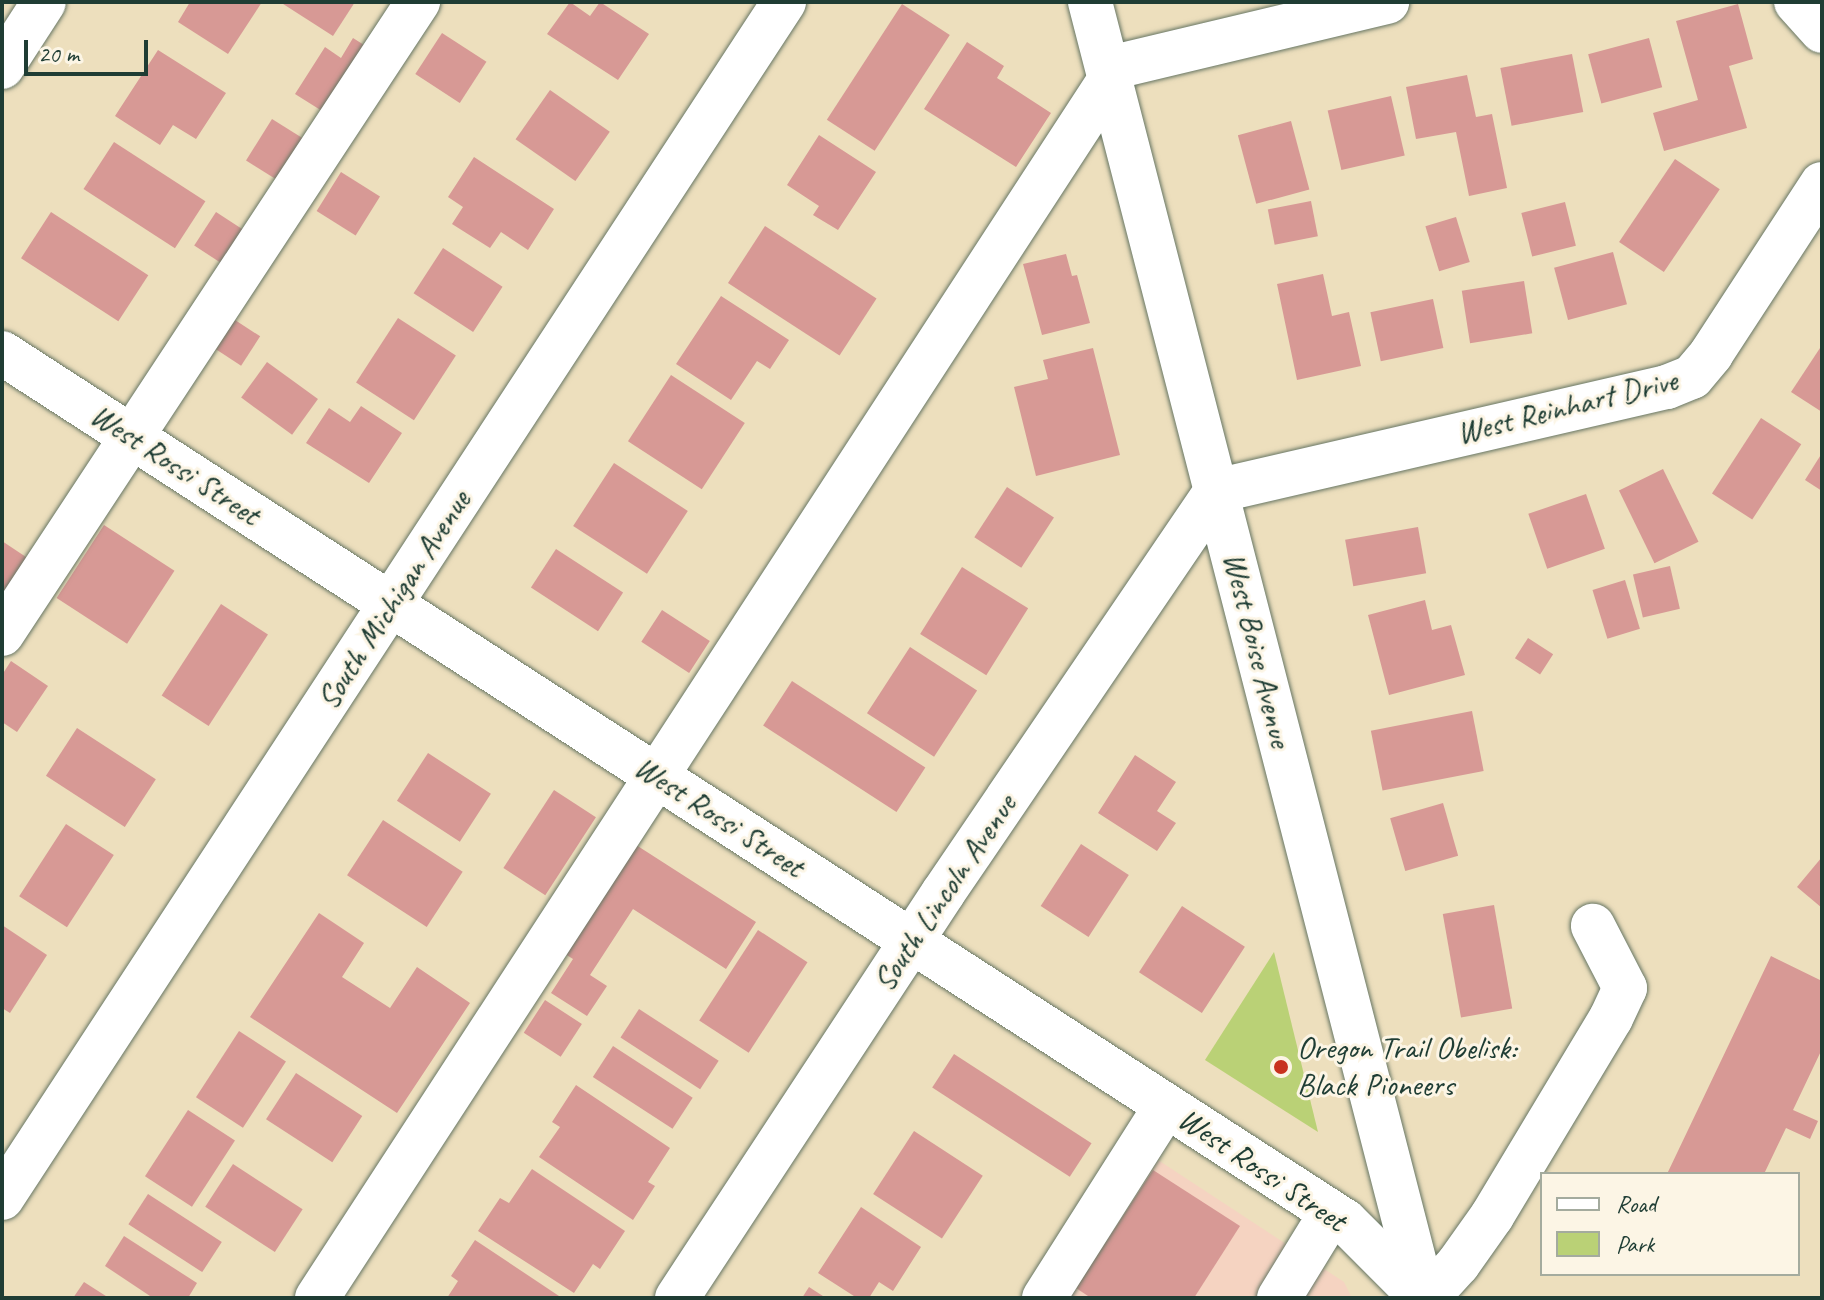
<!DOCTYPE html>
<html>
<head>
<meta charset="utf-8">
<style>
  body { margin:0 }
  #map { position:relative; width:1824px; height:1300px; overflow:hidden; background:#eddfbd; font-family:Caveat,sans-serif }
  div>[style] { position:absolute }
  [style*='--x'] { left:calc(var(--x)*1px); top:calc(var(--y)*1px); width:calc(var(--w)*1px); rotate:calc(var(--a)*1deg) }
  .built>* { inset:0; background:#f5d3c1 }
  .green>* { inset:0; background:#bad176 }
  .building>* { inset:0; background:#d79995; transform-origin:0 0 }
  .roads { filter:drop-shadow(0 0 2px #677664) drop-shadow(0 0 2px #677664) }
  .minor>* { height:44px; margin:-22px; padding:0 22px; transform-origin:22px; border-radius:22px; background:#fff }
  .dots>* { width:22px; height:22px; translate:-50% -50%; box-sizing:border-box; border:4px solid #fcf5e5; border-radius:50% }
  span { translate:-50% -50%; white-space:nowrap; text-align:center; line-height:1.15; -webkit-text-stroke:6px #fcf5e5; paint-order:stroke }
  .street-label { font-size:32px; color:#1f3d34 }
  .poi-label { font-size:32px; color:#1f3d34 }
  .left { translate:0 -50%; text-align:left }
  .frame { position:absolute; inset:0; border:4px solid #1f3d34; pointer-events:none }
  .legend { position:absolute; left:1540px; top:1172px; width:260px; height:104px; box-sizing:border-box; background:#fcf5e5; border:2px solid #a4ab9e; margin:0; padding:10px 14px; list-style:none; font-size:24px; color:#1f3d34 }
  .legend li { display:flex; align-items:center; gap:16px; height:40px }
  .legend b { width:40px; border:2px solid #a4ab9e }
  .scale { position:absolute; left:24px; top:40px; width:124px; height:36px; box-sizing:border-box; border:4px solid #1f3d34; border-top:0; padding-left:10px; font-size:24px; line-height:28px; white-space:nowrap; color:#1f3d34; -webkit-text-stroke:6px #fcf5e5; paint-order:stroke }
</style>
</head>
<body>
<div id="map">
  <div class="built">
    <i style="clip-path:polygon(1158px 1160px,1344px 1282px,1352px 1298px,1068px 1298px)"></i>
  </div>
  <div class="green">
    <i style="clip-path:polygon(1274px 952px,1318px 1132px,1205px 1060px)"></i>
  </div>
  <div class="building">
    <i style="clip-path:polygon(190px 2px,262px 2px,228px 54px,178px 22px)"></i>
    <i style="clip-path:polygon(280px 2px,355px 2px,333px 36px)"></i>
    <i style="clip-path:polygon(570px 2px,590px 16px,600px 2px,649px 34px,618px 80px,547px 34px)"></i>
    <i style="left:902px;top:4px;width:57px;height:138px;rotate:33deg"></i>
    <i style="clip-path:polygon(1738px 4px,1753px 59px,1729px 66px,1747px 128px,1664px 151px,1653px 113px,1698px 100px,1676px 21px)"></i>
    <i style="left:442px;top:33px;width:53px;height:49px;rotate:33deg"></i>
    <i style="clip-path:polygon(353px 38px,372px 50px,330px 116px,295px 94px,325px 47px,341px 58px)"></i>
    <i style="left:1649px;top:38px;width:51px;height:63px;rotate:75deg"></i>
    <i style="clip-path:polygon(967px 42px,1004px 66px,997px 78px,1051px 113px,1016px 167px,924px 109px)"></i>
    <i style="clip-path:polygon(158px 50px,226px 93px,196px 139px,173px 125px,160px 145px,115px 116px)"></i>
    <i style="left:1572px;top:54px;width:59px;height:73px;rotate:79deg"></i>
    <i style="clip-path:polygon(1467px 75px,1476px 117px,1492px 114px,1507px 188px,1469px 196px,1456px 132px,1416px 139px,1406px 87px)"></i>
    <i style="left:550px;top:90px;width:73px;height:60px;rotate:35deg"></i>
    <i style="left:1391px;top:96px;width:61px;height:65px;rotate:77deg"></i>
    <i style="left:272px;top:119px;width:49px;height:49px;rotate:32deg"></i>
    <i style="left:1291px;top:121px;width:71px;height:55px;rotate:75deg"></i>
    <i style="clip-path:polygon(819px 135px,876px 172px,838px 230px,813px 215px,819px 206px,787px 185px)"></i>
    <i style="left:114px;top:142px;width:109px;height:56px;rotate:33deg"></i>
    <i style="clip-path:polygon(474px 157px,554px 209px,528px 250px,501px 232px,490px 248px,452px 224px,463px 207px,448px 197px)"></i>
    <i style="left:1675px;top:159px;width:54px;height:100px;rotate:34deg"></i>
    <i style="left:341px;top:172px;width:46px;height:46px;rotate:32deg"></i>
    <i style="left:1311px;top:201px;width:36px;height:44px;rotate:79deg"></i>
    <i style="left:1565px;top:202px;width:45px;height:45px;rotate:76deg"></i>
    <i style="left:51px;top:212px;width:116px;height:55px;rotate:33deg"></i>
    <i style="left:216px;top:212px;width:43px;height:40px;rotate:33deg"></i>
    <i style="left:1456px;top:217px;width:47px;height:32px;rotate:73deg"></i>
    <i style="left:765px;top:226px;width:133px;height:68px;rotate:33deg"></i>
    <i style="left:443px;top:248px;width:71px;height:54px;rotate:33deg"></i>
    <i style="left:1613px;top:252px;width:54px;height:61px;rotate:75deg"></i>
    <i style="clip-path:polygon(1066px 254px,1072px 276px,1077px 275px,1090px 323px,1042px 335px,1023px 264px)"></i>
    <i style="clip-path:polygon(1323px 274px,1332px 316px,1349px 312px,1361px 366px,1297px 380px,1277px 284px)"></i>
    <i style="left:1524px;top:281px;width:53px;height:63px;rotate:81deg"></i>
    <i style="clip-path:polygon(721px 296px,789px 340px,770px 369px,757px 361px,731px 400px,676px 364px)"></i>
    <i style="left:1433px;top:299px;width:50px;height:64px;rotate:78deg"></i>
    <i style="left:398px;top:318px;width:69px;height:77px;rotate:33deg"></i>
    <i style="left:235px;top:320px;width:30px;height:35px;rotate:33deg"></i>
    <i style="clip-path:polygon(1822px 345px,1822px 412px,1791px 392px)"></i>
    <i style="clip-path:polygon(1093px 348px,1120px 455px,1036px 476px,1014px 387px,1048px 379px,1043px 360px)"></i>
    <i style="left:267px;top:362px;width:63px;height:44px;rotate:36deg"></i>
    <i style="left:671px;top:375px;width:88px;height:79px;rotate:33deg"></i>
    <i style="clip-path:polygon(361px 406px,402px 433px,369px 483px,306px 443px,329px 408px,350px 422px)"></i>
    <i style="left:1761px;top:418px;width:48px;height:90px;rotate:33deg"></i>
    <i style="clip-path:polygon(1822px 453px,1822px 491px,1805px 480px)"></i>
    <i style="left:614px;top:463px;width:88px;height:75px;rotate:33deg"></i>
    <i style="left:1663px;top:469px;width:81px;height:49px;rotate:64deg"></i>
    <i style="left:1007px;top:487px;width:56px;height:60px;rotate:33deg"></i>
    <i style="left:1586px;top:494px;width:58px;height:61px;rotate:71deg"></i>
    <i style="left:104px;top:525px;width:84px;height:87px;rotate:33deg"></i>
    <i style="left:1418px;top:527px;width:47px;height:74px;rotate:80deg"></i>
    <i style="clip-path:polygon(2px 541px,29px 559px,5px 594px,2px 591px)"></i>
    <i style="left:556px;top:549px;width:80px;height:46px;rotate:33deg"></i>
    <i style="left:1670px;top:566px;width:44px;height:38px;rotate:77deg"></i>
    <i style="left:962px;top:567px;width:78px;height:79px;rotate:32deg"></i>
    <i style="left:1625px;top:580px;width:51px;height:34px;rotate:73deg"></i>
    <i style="clip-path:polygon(1425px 600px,1432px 630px,1451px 625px,1465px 675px,1389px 695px,1368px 615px)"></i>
    <i style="left:221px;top:604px;width:56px;height:109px;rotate:33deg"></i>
    <i style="left:662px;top:610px;width:57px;height:38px;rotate:33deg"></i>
    <i style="left:1528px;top:638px;width:30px;height:24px;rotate:33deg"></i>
    <i style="left:910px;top:647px;width:80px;height:79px;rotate:33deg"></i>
    <i style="clip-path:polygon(11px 661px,48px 686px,17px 732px,2px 722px,2px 675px)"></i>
    <i style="left:792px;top:681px;width:159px;height:53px;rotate:33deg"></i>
    <i style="left:1472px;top:711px;width:61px;height:103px;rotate:79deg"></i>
    <i style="left:77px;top:728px;width:94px;height:57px;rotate:33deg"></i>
    <i style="left:428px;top:753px;width:75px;height:57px;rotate:33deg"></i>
    <i style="clip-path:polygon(1135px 755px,1176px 782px,1157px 811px,1176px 823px,1157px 851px,1098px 813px)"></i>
    <i style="left:554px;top:790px;width:50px;height:93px;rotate:33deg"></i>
    <i style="left:1443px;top:803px;width:55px;height:55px;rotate:74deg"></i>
    <i style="left:383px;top:820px;width:95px;height:66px;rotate:33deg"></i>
    <i style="left:66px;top:824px;width:57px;height:86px;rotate:33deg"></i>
    <i style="clip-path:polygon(633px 843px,756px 922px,726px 969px,633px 909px,590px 975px,607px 986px,587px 1016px,551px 993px,573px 959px,562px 952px)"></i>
    <i style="left:1081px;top:844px;width:57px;height:74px;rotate:33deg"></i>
    <i style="clip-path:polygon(1822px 857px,1822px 908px,1797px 887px)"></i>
    <i style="left:1494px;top:905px;width:105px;height:52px;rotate:80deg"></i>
    <i style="left:1182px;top:906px;width:75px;height:79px;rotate:33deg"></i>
    <i style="clip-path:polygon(319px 913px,364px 943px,342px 977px,390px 1008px,417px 967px,470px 1003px,397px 1113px,250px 1017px)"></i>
    <i style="clip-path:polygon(2px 925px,47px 955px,10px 1013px,2px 1008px)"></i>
    <i style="left:758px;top:930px;width:59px;height:108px;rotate:33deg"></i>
    <i style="clip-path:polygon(1771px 956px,1822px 981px,1822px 1049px,1793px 1110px,1818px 1121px,1810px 1139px,1786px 1128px,1764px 1174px,1667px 1174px)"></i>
    <i style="left:545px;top:1000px;width:44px;height:39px;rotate:33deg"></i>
    <i style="left:639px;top:1009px;width:95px;height:34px;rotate:33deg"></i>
    <i style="left:239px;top:1031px;width:56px;height:79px;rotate:33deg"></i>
    <i style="left:613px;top:1046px;width:95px;height:37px;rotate:33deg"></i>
    <i style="left:954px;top:1054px;width:164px;height:40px;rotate:33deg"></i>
    <i style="left:296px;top:1073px;width:79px;height:55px;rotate:33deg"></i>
    <i style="clip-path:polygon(576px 1085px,670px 1148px,648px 1182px,655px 1186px,633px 1220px,539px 1157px,560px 1127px,552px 1122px)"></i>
    <i style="left:188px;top:1110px;width:56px;height:79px;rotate:33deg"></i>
    <i style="left:914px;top:1131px;width:82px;height:75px;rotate:33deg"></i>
    <i style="left:233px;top:1164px;width:83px;height:51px;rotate:33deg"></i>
    <i style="clip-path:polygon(532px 1169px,625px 1231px,600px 1269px,593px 1264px,574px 1293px,478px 1231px,500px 1198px,509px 1203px)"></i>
    <i style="clip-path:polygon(1153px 1170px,1240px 1226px,1194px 1298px,1091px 1298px,1076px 1288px)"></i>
    <i style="left:148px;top:1194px;width:88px;height:36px;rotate:33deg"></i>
    <i style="clip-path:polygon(861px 1207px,921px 1247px,893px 1291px,879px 1282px,869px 1298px,857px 1298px,818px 1273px)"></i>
    <i style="clip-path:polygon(124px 1236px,197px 1283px,188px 1298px,153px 1298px,105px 1266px)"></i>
    <i style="clip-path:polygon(475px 1240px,562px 1298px,447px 1298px,458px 1281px,451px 1276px)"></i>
    <i style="clip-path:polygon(84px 1282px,109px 1298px,73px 1298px)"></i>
    <i style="clip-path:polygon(809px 1287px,826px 1298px,802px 1298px)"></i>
  </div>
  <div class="roads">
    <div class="minor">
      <i style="--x:1090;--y:2;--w:1338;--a:75.55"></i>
      <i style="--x:1796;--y:2;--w:39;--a:48"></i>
      <i style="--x:2;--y:67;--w:77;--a:-57.1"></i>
      <i style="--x:1110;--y:68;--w:285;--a:-13.4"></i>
      <i style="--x:2;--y:353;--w:1599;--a:32.88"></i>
      <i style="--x:1345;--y:1221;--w:109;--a:45"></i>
      <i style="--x:2;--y:634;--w:757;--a:-56.65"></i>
      <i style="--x:2;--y:1198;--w:1429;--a:-56.82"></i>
      <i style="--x:317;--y:1298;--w:1458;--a:-56.95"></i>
      <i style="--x:677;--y:1298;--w:485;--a:-56.7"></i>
      <i style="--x:943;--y:893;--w:486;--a:-55.8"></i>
      <i style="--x:1216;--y:491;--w:463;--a:-13"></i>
      <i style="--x:1667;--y:387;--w:27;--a:-22"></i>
      <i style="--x:1692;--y:377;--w:30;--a:-50"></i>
      <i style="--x:1711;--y:354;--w:203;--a:-56.9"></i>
      <i style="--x:1044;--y:1298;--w:227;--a:-57.6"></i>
      <i style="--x:1279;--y:1298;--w:100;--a:-58.5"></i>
      <i style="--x:1427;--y:1298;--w:46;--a:-47.6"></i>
      <i style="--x:1458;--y:1264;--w:59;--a:-54.7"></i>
      <i style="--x:1492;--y:1216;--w:231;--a:-59"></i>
      <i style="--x:1611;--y:1018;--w:33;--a:-65"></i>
      <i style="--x:1625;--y:988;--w:70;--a:-117.3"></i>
    </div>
  </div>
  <div class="dots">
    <i style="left:1281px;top:1067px;background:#c8321e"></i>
  </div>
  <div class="street-label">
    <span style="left:1567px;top:407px;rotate:-14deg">West Reinhart Drive</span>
    <span style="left:175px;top:465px;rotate:33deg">West Rossi Street</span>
    <span style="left:394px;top:600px;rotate:-57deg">South Michigan Avenue</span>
    <span style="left:1257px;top:650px;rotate:76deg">West Boise Avenue</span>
    <span style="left:719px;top:817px;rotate:33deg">West Rossi Street</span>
    <span style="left:945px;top:893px;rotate:-56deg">South Lincoln Avenue</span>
    <span style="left:1262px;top:1170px;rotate:34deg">West Rossi Street</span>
  </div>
  <div class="poi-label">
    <span class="left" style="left:1297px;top:1067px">Oregon Trail Obelisk:<br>Black Pioneers</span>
  </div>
  <div class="frame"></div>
  <ul class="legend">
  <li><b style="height:10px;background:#fff"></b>Road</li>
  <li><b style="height:22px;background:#bad176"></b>Park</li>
  </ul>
  <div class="scale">20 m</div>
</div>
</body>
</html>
